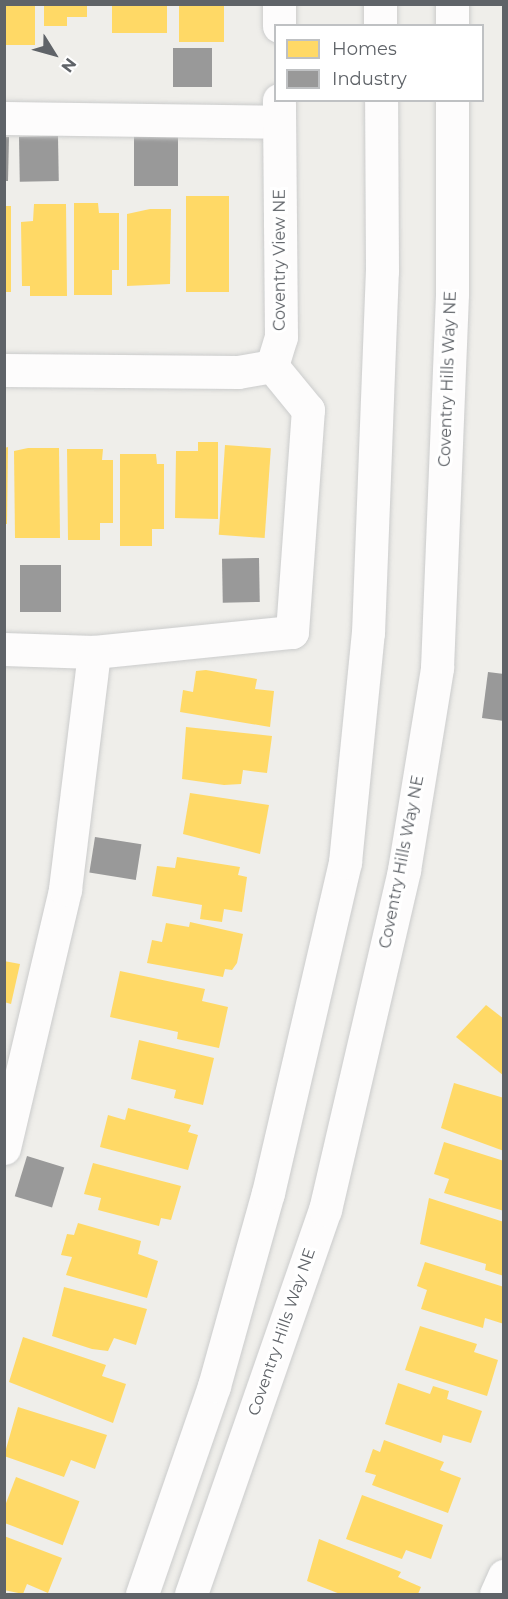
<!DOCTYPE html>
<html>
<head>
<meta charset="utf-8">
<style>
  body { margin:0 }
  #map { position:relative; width:508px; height:1599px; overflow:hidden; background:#efeeea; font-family:Montserrat,sans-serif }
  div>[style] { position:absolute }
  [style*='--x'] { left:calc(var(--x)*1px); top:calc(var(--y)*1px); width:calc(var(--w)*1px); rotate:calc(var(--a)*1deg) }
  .homes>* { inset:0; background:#ffd966; transform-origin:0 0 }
  .industry>* { inset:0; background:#999; transform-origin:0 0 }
  .roads { filter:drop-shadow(0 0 2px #cbcccc) drop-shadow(0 0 2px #cbcccc) }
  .minor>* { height:33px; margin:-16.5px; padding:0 16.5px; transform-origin:16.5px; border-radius:16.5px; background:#fdfcfc }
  span { translate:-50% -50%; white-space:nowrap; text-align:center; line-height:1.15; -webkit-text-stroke:6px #fff; paint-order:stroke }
  .street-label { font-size:16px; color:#5f6368 }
  .frame { position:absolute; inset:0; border:6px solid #5f6368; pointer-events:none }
  .legend { position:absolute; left:274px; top:24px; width:210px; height:78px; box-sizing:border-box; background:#fff; border:2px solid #bfc1c3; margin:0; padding:8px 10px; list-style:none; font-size:18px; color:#5f6368 }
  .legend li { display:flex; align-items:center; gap:12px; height:30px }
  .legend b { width:30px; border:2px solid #bfc1c3 }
  .north { position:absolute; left:24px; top:24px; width:60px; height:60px; -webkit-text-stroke:4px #fff; paint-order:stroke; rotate:127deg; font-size:16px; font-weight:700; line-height:24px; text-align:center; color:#5f6368 }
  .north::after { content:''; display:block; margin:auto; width:21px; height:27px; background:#5f6368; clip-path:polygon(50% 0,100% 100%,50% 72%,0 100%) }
</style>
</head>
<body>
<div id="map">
  <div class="homes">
    <i style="left:4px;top:4px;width:31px;height:41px"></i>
    <i style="clip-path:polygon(44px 4px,87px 4px,87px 17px,67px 17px,67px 26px,44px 26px)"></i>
    <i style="left:112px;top:4px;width:55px;height:29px"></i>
    <i style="left:179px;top:4px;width:45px;height:38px"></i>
    <i style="left:186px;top:196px;width:43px;height:96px"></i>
    <i style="clip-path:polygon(74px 203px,98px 203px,99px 213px,119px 213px,119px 270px,112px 270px,112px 295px,74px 295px)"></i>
    <i style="clip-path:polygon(34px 204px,66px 204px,67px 296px,30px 296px,30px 286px,22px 286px,21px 222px,33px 221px)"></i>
    <i style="left:4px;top:206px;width:7px;height:86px"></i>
    <i style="clip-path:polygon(150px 209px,171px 209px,170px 284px,127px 286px,127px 214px)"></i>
    <i style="clip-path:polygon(198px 442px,218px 442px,218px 519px,175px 518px,176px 451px,198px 451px)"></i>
    <i style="left:225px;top:445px;width:46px;height:90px;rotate:4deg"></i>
    <i style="clip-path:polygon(8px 447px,7px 524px,4px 524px,4px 448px)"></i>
    <i style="clip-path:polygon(28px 448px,59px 448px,60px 538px,15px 538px,14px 451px)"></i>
    <i style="clip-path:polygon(67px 449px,103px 449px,102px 460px,113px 460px,113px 523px,100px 523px,100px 540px,68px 540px)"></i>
    <i style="clip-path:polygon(120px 454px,156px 454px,157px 464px,164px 464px,164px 529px,152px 529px,152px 546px,120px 546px)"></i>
    <i style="clip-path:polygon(206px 670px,257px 679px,255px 689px,274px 691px,270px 727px,180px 712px,183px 690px,193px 692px,196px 671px)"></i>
    <i style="clip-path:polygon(186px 727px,272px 736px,267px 773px,243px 770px,241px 784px,224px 785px,182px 779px)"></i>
    <i style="clip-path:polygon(190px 793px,269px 805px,260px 854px,183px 834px)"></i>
    <i style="clip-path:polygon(177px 857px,240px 867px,238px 875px,247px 877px,242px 912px,224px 909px,222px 922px,200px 919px,202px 905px,152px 896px,157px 866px,175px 868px)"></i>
    <i style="clip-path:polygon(190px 922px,243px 934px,237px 963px,232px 970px,225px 969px,223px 977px,147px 963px,152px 940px,162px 942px,166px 923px,189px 927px)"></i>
    <i style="clip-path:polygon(4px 961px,20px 964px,11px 1004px,4px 1002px)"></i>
    <i style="clip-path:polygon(120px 971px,205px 989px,202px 1001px,228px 1007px,219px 1048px,177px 1039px,178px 1032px,110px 1017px)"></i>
    <i style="clip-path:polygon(486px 1005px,504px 1019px,504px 1076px,456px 1037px)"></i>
    <i style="clip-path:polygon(139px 1040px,214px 1058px,203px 1105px,174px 1098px,176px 1090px,131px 1079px)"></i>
    <i style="clip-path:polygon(454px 1083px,504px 1098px,504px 1151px,441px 1128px)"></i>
    <i style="clip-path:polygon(128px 1108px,191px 1125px,188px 1132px,198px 1135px,188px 1170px,100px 1147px,108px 1115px,125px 1120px)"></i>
    <i style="clip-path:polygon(444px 1142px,504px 1161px,504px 1211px,444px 1193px,449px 1179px,434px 1174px)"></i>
    <i style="clip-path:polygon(93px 1163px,181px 1186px,171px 1220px,161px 1218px,159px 1226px,98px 1210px,101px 1198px,84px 1194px)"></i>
    <i style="clip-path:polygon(429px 1198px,504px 1222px,504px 1276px,485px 1270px,486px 1264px,420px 1244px)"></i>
    <i style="clip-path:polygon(78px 1223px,141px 1241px,138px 1254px,158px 1261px,147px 1298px,66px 1275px,72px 1257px,61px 1255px,67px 1234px,74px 1235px)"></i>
    <i style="clip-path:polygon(425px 1262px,504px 1287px,504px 1324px,485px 1318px,483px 1328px,421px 1309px,427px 1290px,417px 1286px)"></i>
    <i style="clip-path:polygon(64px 1287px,147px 1309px,136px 1345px,114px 1338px,108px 1351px,92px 1349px,52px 1336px)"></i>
    <i style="clip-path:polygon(420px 1326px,477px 1344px,474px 1352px,498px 1360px,487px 1396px,405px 1370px)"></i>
    <i style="clip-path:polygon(23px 1337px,106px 1365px,102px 1376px,126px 1384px,113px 1423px,9px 1382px)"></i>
    <i style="clip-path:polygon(398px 1383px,430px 1394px,433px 1386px,449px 1391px,447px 1399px,482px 1411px,471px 1443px,443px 1435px,441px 1443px,385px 1424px)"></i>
    <i style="clip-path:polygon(18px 1407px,107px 1435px,95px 1469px,71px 1460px,64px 1477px,4px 1456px)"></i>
    <i style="clip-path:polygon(384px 1440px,444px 1462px,440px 1470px,461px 1478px,448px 1513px,372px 1485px,376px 1475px,365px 1472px,373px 1449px,380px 1452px)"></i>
    <i style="left:16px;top:1477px;width:68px;height:47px;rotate:21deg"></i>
    <i style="clip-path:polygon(362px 1495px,443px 1525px,431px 1559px,406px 1550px,402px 1559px,346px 1539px)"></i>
    <i style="clip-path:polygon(4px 1536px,62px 1558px,48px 1593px,27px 1584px,23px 1594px,4px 1590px)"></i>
    <i style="clip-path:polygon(319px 1539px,401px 1572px,398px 1577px,421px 1587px,418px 1594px,340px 1594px,307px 1581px)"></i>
  </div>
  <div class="industry">
    <i style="left:173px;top:48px;width:39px;height:39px"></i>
    <i style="left:58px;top:136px;width:45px;height:39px;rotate:89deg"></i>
    <i style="left:178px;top:136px;width:50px;height:44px;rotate:90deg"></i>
    <i style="clip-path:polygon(4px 137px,9px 137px,8px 181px,4px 181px)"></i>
    <i style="left:259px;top:558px;width:44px;height:37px;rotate:89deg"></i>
    <i style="left:61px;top:565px;width:47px;height:41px;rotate:90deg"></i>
    <i style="clip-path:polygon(488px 672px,504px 674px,504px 721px,482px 718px)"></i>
    <i style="left:95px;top:837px;width:47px;height:36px;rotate:9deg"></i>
    <i style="left:27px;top:1156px;width:39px;height:42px;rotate:17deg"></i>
  </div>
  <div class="roads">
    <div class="minor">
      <i style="--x:380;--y:4;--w:22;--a:90"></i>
      <i style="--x:279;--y:26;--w:22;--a:-90"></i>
      <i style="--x:452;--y:26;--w:22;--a:-90"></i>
      <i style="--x:4;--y:118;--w:275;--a:0.8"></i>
      <i style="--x:4;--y:370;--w:234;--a:0.5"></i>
      <i style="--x:238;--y:372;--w:35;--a:-10"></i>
      <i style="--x:272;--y:366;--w:30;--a:-73"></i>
      <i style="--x:281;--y:337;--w:237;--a:-90.5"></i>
      <i style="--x:4;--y:649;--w:90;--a:1.9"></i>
      <i style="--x:94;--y:652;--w:199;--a:-5.8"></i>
      <i style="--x:292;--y:632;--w:223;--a:-85.9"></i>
      <i style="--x:308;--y:410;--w:57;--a:-129.3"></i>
      <i style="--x:4;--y:1148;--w:266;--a:-76.7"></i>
      <i style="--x:65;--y:889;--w:239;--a:-83"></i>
      <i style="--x:142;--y:1594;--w:220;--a:-70.9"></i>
      <i style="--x:214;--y:1386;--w:200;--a:-74.4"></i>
      <i style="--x:268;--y:1193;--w:340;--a:-76.9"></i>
      <i style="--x:345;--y:862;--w:230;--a:-84.3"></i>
      <i style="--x:368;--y:633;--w:362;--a:-87.8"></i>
      <i style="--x:382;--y:271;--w:171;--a:-90.3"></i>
      <i style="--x:191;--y:1594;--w:407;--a:-70.8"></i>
      <i style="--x:325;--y:1210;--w:349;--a:-76.9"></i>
      <i style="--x:404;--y:870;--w:205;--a:-80.7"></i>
      <i style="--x:437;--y:668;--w:375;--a:-87.7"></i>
      <i style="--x:452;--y:293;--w:193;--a:-90"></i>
      <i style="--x:496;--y:1594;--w:20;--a:-66"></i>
    </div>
  </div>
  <div class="street-label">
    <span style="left:280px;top:260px;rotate:-90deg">Coventry View NE</span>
    <span style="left:448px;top:379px;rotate:-88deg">Coventry Hills Way NE</span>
    <span style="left:402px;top:862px;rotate:-79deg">Coventry Hills Way NE</span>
    <span style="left:282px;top:1332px;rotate:-71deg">Coventry Hills Way NE</span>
  </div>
  <div class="frame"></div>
  <ul class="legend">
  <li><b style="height:16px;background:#ffd966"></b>Homes</li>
  <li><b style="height:16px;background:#999"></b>Industry</li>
  </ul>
  <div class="north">N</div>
</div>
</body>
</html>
